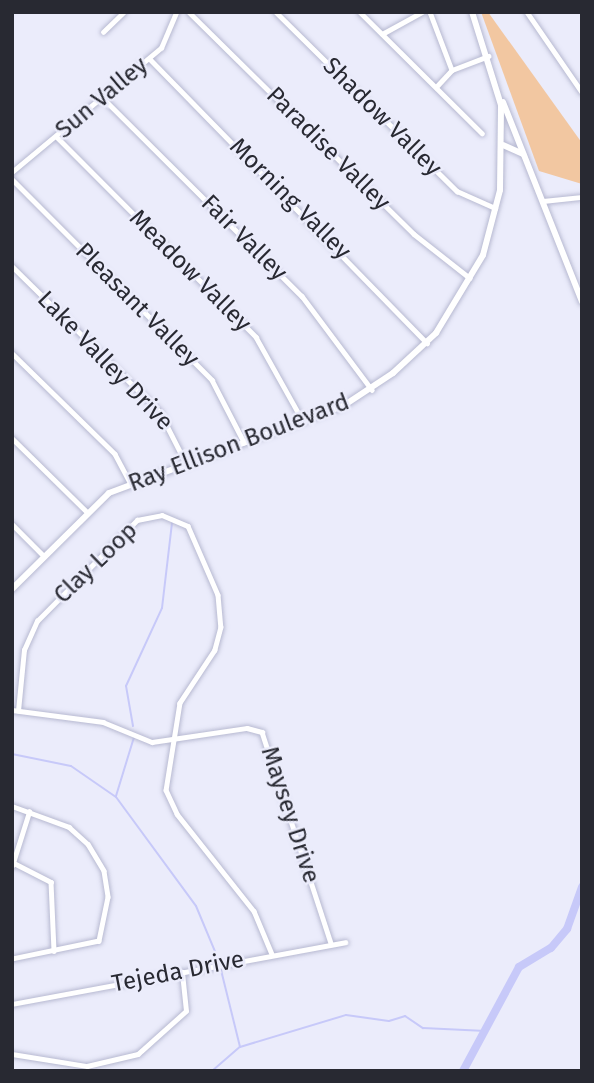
<!DOCTYPE html>
<html>
<head>
<meta charset="utf-8">
<style>
  body { margin:0 }
  #map { position:relative; width:594px; height:1083px; overflow:hidden; background:#ebecfb; font-family:"Fira Sans",sans-serif }
  div>[style] { position:absolute }
  [style*='--x'] { left:calc(var(--x)*1px); top:calc(var(--y)*1px); width:calc(var(--w)*1px); rotate:calc(var(--a)*1deg) }
  .green>* { inset:0; background:#f2c7a1 }
  .stream>* { height:2px; margin:-1px; padding:0 1px; transform-origin:1px; border-radius:1px; background:#c7c9f9 }
  .river>* { height:8px; margin:-4px; padding:0 4px; transform-origin:4px; border-radius:4px; background:#c7c9f9 }
  .roads { filter:drop-shadow(0 0 2px #b7b9d1) drop-shadow(0 0 2px #b7b9d1) }
  .minor>* { height:4.5px; margin:-2.25px; padding:0 2.25px; transform-origin:2.25px; border-radius:2.25px; background:#fff }
  .tertiary>* { height:6px; margin:-3px; padding:0 3px; transform-origin:3px; border-radius:3px; background:#fff }
  span { translate:-50% -50%; white-space:nowrap; text-align:center; line-height:1.15; -webkit-text-stroke:5px #ebecfb; paint-order:stroke }
  .street-label { font-size:24px; color:#282932 }
  .frame { position:absolute; inset:0; border:14px solid #282932; pointer-events:none }
</style>
</head>
<body>
<div id="map">
  <div class="green">
    <i style="clip-path:polygon(481px 12px,488px 12px,582px 143px,582px 184px,539px 171px)"></i>
  </div>
  <div class="stream">
    <i style="--x:133;--y:726;--w:41;--a:-99.9"></i>
    <i style="--x:126;--y:686;--w:86;--a:-65.2"></i>
    <i style="--x:162;--y:608;--w:86;--a:-83.3"></i>
    <i style="--x:12;--y:754;--w:60;--a:11.5"></i>
    <i style="--x:71;--y:766;--w:55;--a:34.6"></i>
    <i style="--x:116;--y:797;--w:135;--a:53.7"></i>
    <i style="--x:196;--y:906;--w:60;--a:67.3"></i>
    <i style="--x:116;--y:796;--w:62;--a:-73"></i>
    <i style="--x:221;--y:970;--w:79;--a:76.1"></i>
    <i style="--x:212;--y:1071;--w:37;--a:-41"></i>
    <i style="--x:240;--y:1047;--w:111;--a:-16.8"></i>
    <i style="--x:346;--y:1015;--w:43;--a:7.9"></i>
    <i style="--x:389;--y:1021;--w:17;--a:-17"></i>
    <i style="--x:405;--y:1016;--w:22;--a:34"></i>
    <i style="--x:423;--y:1028;--w:63;--a:2.7"></i>
  </div>
  <div class="river">
    <i style="--x:463;--y:1071;--w:118;--a:-61.7"></i>
    <i style="--x:519;--y:967;--w:37;--a:-31"></i>
    <i style="--x:551;--y:948;--w:25;--a:-50"></i>
    <i style="--x:567;--y:929;--w:45;--a:-70.3"></i>
  </div>
  <div class="roads">
    <div class="minor">
      <i style="--x:189;--y:12;--w:316;--a:44.6"></i>
      <i style="--x:414;--y:234;--w:71;--a:38.2"></i>
      <i style="--x:276;--y:12;--w:255;--a:44.7"></i>
      <i style="--x:457;--y:191;--w:42;--a:24.1"></i>
      <i style="--x:360;--y:12;--w:172;--a:44.8"></i>
      <i style="--x:430;--y:12;--w:62;--a:69.2"></i>
      <i style="--x:527;--y:12;--w:97;--a:55.5"></i>
      <i style="--x:103;--y:32;--w:29;--a:-44"></i>
      <i style="--x:382;--y:34;--w:46;--a:-28.8"></i>
      <i style="--x:150;--y:59;--w:397;--a:45.7"></i>
      <i style="--x:436;--y:87;--w:23;--a:-47"></i>
      <i style="--x:452;--y:70;--w:39;--a:-21"></i>
      <i style="--x:103;--y:98;--w:281;--a:44.9"></i>
      <i style="--x:302;--y:296;--w:117;--a:53.3"></i>
      <i style="--x:56;--y:136;--w:284;--a:45.1"></i>
      <i style="--x:256;--y:337;--w:96;--a:60.8"></i>
      <i style="--x:12;--y:172;--w:194;--a:-39.8"></i>
      <i style="--x:161;--y:48;--w:39;--a:-67"></i>
      <i style="--x:12;--y:179;--w:284;--a:45.1"></i>
      <i style="--x:212;--y:380;--w:70;--a:62.7"></i>
      <i style="--x:543;--y:201;--w:39;--a:-6"></i>
      <i style="--x:12;--y:266;--w:208;--a:44.6"></i>
      <i style="--x:160;--y:412;--w:57;--a:63"></i>
      <i style="--x:12;--y:353;--w:144;--a:44.4"></i>
      <i style="--x:115;--y:454;--w:34;--a:62"></i>
      <i style="--x:12;--y:438;--w:104;--a:44.6"></i>
      <i style="--x:12;--y:524;--w:45;--a:45"></i>
      <i style="--x:12;--y:710;--w:92;--a:7.5"></i>
      <i style="--x:103;--y:722;--w:53;--a:22.2"></i>
      <i style="--x:152;--y:742;--w:96;--a:-8.4"></i>
      <i style="--x:247;--y:728;--w:16;--a:15"></i>
      <i style="--x:262;--y:732;--w:222;--a:71.9"></i>
      <i style="--x:18;--y:711;--w:61;--a:-84.4"></i>
      <i style="--x:24;--y:650;--w:32;--a:-66"></i>
      <i style="--x:37;--y:621;--w:142;--a:-45.3"></i>
      <i style="--x:137;--y:520;--w:25;--a:-11"></i>
      <i style="--x:162;--y:515;--w:28;--a:23"></i>
      <i style="--x:188;--y:526;--w:75;--a:66.5"></i>
      <i style="--x:218;--y:595;--w:32;--a:85"></i>
      <i style="--x:221;--y:627;--w:24;--a:105"></i>
      <i style="--x:215;--y:650;--w:64;--a:123.4"></i>
      <i style="--x:180;--y:703;--w:88;--a:99.1"></i>
      <i style="--x:166;--y:790;--w:26;--a:65"></i>
      <i style="--x:177;--y:814;--w:124;--a:51.6"></i>
      <i style="--x:254;--y:911;--w:47;--a:67.3"></i>
      <i style="--x:12;--y:806;--w:61;--a:20.2"></i>
      <i style="--x:69;--y:827;--w:25;--a:42"></i>
      <i style="--x:88;--y:844;--w:31;--a:59"></i>
      <i style="--x:104;--y:871;--w:26;--a:81"></i>
      <i style="--x:108;--y:897;--w:45;--a:101.6"></i>
      <i style="--x:99;--y:941;--w:89;--a:168.3"></i>
      <i style="--x:12;--y:862;--w:44;--a:27.1"></i>
      <i style="--x:51;--y:882;--w:69;--a:87.5"></i>
      <i style="--x:12;--y:866;--w:57;--a:-72.5"></i>
      <i style="--x:12;--y:1004;--w:339;--a:-10.5"></i>
      <i style="--x:12;--y:1054;--w:76;--a:9.1"></i>
      <i style="--x:87;--y:1066;--w:52;--a:-13.2"></i>
      <i style="--x:138;--y:1054;--w:64;--a:-41.9"></i>
      <i style="--x:186;--y:1011;--w:39;--a:-96"></i>
    </div>
    <div class="tertiary">
      <i style="--x:503;--y:102;--w:215;--a:68.4"></i>
      <i style="--x:503;--y:145;--w:22;--a:24"></i>
      <i style="--x:12;--y:589;--w:136;--a:-44.7"></i>
      <i style="--x:109;--y:493;--w:250;--a:-20.4"></i>
      <i style="--x:343;--y:406;--w:60;--a:-33.4"></i>
      <i style="--x:393;--y:373;--w:59;--a:-42.9"></i>
      <i style="--x:436;--y:333;--w:91;--a:-58.9"></i>
      <i style="--x:483;--y:255;--w:67;--a:-75.3"></i>
      <i style="--x:500;--y:190;--w:85;--a:-89.3"></i>
      <i style="--x:501;--y:105;--w:97;--a:-107.3"></i>
    </div>
  </div>
  <div class="street-label">
    <span style="left:102px;top:98px;rotate:-40deg">Sun Valley</span>
    <span style="left:382px;top:117px;rotate:45deg">Shadow Valley</span>
    <span style="left:328px;top:149px;rotate:45deg">Paradise Valley</span>
    <span style="left:290px;top:199px;rotate:45deg">Morning Valley</span>
    <span style="left:244px;top:238px;rotate:45deg">Fair Valley</span>
    <span style="left:190px;top:271px;rotate:45deg">Meadow Valley</span>
    <span style="left:137px;top:305px;rotate:45deg">Pleasant Valley</span>
    <span style="left:105px;top:361px;rotate:46deg">Lake Valley Drive</span>
    <span style="left:239px;top:443px;rotate:-21deg">Ray Ellison Boulevard</span>
    <span style="left:96px;top:563px;rotate:-44deg">Clay Loop</span>
    <span style="left:290px;top:815px;rotate:72deg">Maysey Drive</span>
    <span style="left:178px;top:972px;rotate:-11deg">Tejeda Drive</span>
  </div>
  <div class="frame"></div>
</div>
</body>
</html>
